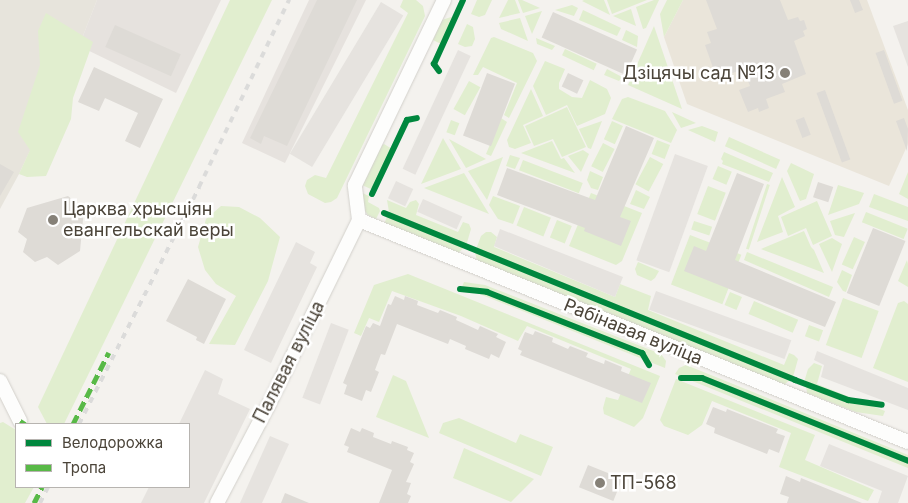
<!DOCTYPE html>
<html>
<head>
<meta charset="utf-8">
<style>
  body { margin:0 }
  #map { position:relative; width:908px; height:503px; overflow:hidden; background:#f4f2ee; font-family:Inter,sans-serif }
  div>[style] { position:absolute }
  [style*='--x'] { left:calc(var(--x)*1px); top:calc(var(--y)*1px); width:calc(var(--w)*1px); rotate:calc(var(--a)*1deg) }
  .residential>* { inset:0; background:#e7e4dc }
  .industrial>* { inset:0; background:#e6e2de }
  .education>* { inset:0; background:#eae5da }
  .green>* { inset:0; background:#e1eecf; transform-origin:0 0 }
  .parking>* { inset:0; background:#e6e3df; transform-origin:0 0 }
  .building>* { inset:0; background:#dedbd6; transform-origin:0 0 }
  .roads { filter:drop-shadow(0 0 1px #d2d0cb) drop-shadow(0 0 1px #d2d0cb) }
  .minor>* { height:14px; margin:-7px; padding:0 7px; transform-origin:7px; border-radius:7px; background:#fdfdfc }
  .rail>* { height:4px; margin-top:-2px; transform-origin:0; background:repeating-linear-gradient(90deg,#dbdbda 0 6px,transparent 0 12px) }
  .quiet>* { height:5px; margin-top:-2.5px; transform-origin:0; background:repeating-linear-gradient(90deg,#58b947 0 10px,transparent 0 15px) }
  .cycleway>* { height:6px; margin:-3px; padding:0 3px; transform-origin:3px; border-radius:3px; background:#00873e }
  .dots>* { width:14px; height:14px; translate:-50% -50%; box-sizing:border-box; border:2px solid #fff; border-radius:50% }
  span { translate:-50% -50%; white-space:nowrap; text-align:center; line-height:1.15; -webkit-text-stroke:5px #fff; paint-order:stroke }
  .poi-label { font-size:18px; color:#4b4439 }
  .right { translate:-100% -50%; text-align:right }
  .left { translate:0 -50%; text-align:left }
  .street-label { font-size:18px; color:#4b4439 }
  .legend { position:absolute; left:15px; top:423px; width:175px; height:65px; box-sizing:border-box; background:#fff; border:1px solid #b7b4b0; margin:0; padding:6px 9px; list-style:none; font-size:15px; color:#4b4439 }
  .legend li { display:flex; align-items:center; gap:10px; height:25px }
  .legend b { width:25px; border:1px solid #b7b4b0 }
</style>
</head>
<body>
<div id="map">
  <div class="residential">
    <i style="clip-path:polygon(0 0,97px 0,79px 46px,19px 174px,0 209px)"></i>
  </div>
  <div class="industrial">
    <i style="clip-path:polygon(97px 0,221px 0,176px 93px,79px 46px)"></i>
    <i style="clip-path:polygon(309px 0,366px 0,285px 163px,242px 143px)"></i>
  </div>
  <div class="education">
    <i style="clip-path:polygon(683px 0,867px 0,908px 110px,908px 144px,889px 186px,687px 104px,664px 37px)"></i>
  </div>
  <div class="green">
    <i style="clip-path:polygon(230px 0,272px 0,64px 424px,47px 424px,38px 407px)"></i>
    <i style="clip-path:polygon(403px 0,416px 0,423px 6px,425px 16px,337px 198px,331px 202px,325px 203px,308px 194px,305px 186px,307px 180px,315px 175px,326px 178px,408px 13px,400px 7px)"></i>
    <i style="clip-path:polygon(477px 0,492px 0,485px 15px,479px 17px,471px 14px)"></i>
    <i style="clip-path:polygon(508px 0,515px 0,520px 13px,499px 18px)"></i>
    <i style="clip-path:polygon(518px 0,522px 0,540px 8px,523px 13px)"></i>
    <i style="clip-path:polygon(584px 0,604px 0,610px 15px,582px 1px)"></i>
    <i style="clip-path:polygon(607px 0,647px 0,612px 14px)"></i>
    <i style="clip-path:polygon(654px 0,659px 0,646px 28px,643px 29px,636px 7px)"></i>
    <i style="clip-path:polygon(667px 0,683px 0,664px 37px,660px 14px)"></i>
    <i style="clip-path:polygon(572px 5px,578px 8px,574px 16px,555px 10px)"></i>
    <i style="clip-path:polygon(631px 9px,636px 26px,613px 16px)"></i>
    <i style="clip-path:polygon(583px 10px,621px 28px,617px 36px,579px 20px)"></i>
    <i style="clip-path:polygon(542px 11px,532px 34px,525px 16px)"></i>
    <i style="clip-path:polygon(46px 13px,93px 42px,73px 98px,71px 119px,46px 176px,27px 177px,19px 174px,30px 150px,18px 132px,40px 65px,38px 31px)"></i>
    <i style="clip-path:polygon(451px 17px,455px 18px,443px 45px,431px 39px,439px 21px)"></i>
    <i style="clip-path:polygon(520px 18px,528px 41px,501px 29px,499px 23px)"></i>
    <i style="clip-path:polygon(467px 24px,473px 27px,475px 39px,472px 46px,465px 47px,458px 44px)"></i>
    <i style="clip-path:polygon(654px 26px,682px 109px,628px 85px)"></i>
    <i style="clip-path:polygon(626px 30px,638px 36px,637px 47px,622px 40px)"></i>
    <i style="clip-path:polygon(494px 37px,533px 53px,537px 61px,509px 118px,504px 115px,517px 83px,483px 67px,478px 75px,473px 75px,491px 38px)"></i>
    <i style="clip-path:polygon(536px 38px,555px 46px,552px 50px,537px 44px)"></i>
    <i style="left:565px;top:49px;width:35px;height:7px;rotate:25deg"></i>
    <i style="clip-path:polygon(545px 61px,565px 69px,559px 83px,559px 89px,572px 97px,582px 98px,590px 80px,607px 89px,611px 98px,605px 114px,577px 126px,567px 105px,546px 115px,533px 86px)"></i>
    <i style="clip-path:polygon(607px 69px,622px 77px,619px 81px,604px 75px)"></i>
    <i style="left:469px;top:81px;width:13px;height:32px;rotate:29deg"></i>
    <i style="clip-path:polygon(531px 89px,543px 116px,523px 125px,531px 143px,515px 149px,509px 147px,507px 140px)"></i>
    <i style="clip-path:polygon(628px 97px,665px 111px,677px 130px,671px 143px,612px 119px,622px 99px)"></i>
    <i style="clip-path:polygon(567px 107px,586px 147px,562px 157px,553px 139px,534px 146px,525px 126px)"></i>
    <i style="clip-path:polygon(672px 112px,696px 123px,681px 128px)"></i>
    <i style="clip-path:polygon(501px 118px,507px 122px,491px 156px,486px 154px)"></i>
    <i style="left:451px;top:120px;width:9px;height:13px;rotate:21deg"></i>
    <i style="clip-path:polygon(602px 121px,591px 149px,588px 148px,579px 129px)"></i>
    <i style="left:612px;top:121px;width:12px;height:20px;rotate:24deg"></i>
    <i style="clip-path:polygon(702px 126px,718px 132px,715px 142px,688px 130px)"></i>
    <i style="left:729px;top:137px;width:56px;height:10px;rotate:24deg"></i>
    <i style="clip-path:polygon(443px 138px,461px 169px,421px 184px)"></i>
    <i style="clip-path:polygon(449px 139px,486px 159px,466px 168px)"></i>
    <i style="left:657px;top:140px;width:14px;height:15px;rotate:21deg"></i>
    <i style="clip-path:polygon(552px 141px,561px 159px,564px 158px,575px 173px,521px 153px)"></i>
    <i style="left:603px;top:143px;width:13px;height:26px;rotate:27deg"></i>
    <i style="clip-path:polygon(384px 144px,392px 149px,373px 190px,362px 185px,380px 146px)"></i>
    <i style="clip-path:polygon(583px 150px,589px 154px,581px 172px,568px 156px)"></i>
    <i style="clip-path:polygon(724px 152px,773px 173px,769px 182px,722px 164px,723px 161px,721px 159px)"></i>
    <i style="clip-path:polygon(510px 155px,520px 158px,515px 169px,506px 166px)"></i>
    <i style="clip-path:polygon(503px 157px,487px 200px,468px 171px)"></i>
    <i style="left:650px;top:157px;width:15px;height:31px;rotate:28deg"></i>
    <i style="left:523px;top:160px;width:64px;height:11px;rotate:21deg"></i>
    <i style="clip-path:polygon(791px 163px,814px 174px,806px 199px,800px 201px,787px 171px)"></i>
    <i style="left:718px;top:166px;width:15px;height:14px;rotate:23deg"></i>
    <i style="clip-path:polygon(590px 171px,603px 177px,598px 190px,591px 188px,587px 180px)"></i>
    <i style="clip-path:polygon(908px 172px,908px 199px,899px 194px)"></i>
    <i style="clip-path:polygon(464px 173px,489px 214px,424px 188px)"></i>
    <i style="clip-path:polygon(782px 177px,795px 207px,778px 216px,783px 232px,757px 242px)"></i>
    <i style="left:767px;top:184px;width:3px;height:68px;rotate:18deg"></i>
    <i style="clip-path:polygon(838px 185px,864px 193px,859px 204px,828px 215px)"></i>
    <i style="left:708px;top:186px;width:19px;height:30px;rotate:21deg"></i>
    <i style="clip-path:polygon(636px 190px,650px 197px,644px 209px,630px 204px)"></i>
    <i style="clip-path:polygon(358px 191px,369px 196px,368px 202px,379px 208px,380px 211px,376px 219px,368px 215px,362px 207px)"></i>
    <i style="clip-path:polygon(591px 193px,642px 213px,622px 261px,616px 265px,569px 246px)"></i>
    <i style="clip-path:polygon(874px 194px,908px 207px,908px 221px,869px 207px)"></i>
    <i style="clip-path:polygon(493px 196px,520px 206px,513px 224px,498px 219px,489px 205px)"></i>
    <i style="clip-path:polygon(387px 200px,406px 208px,410px 202px,416px 200px,419px 204px,416px 215px,458px 232px,463px 222px,469px 224px,471px 229px,466px 246px,458px 253px,384px 224px,389px 212px)"></i>
    <i style="clip-path:polygon(817px 201px,832px 236px,813px 245px,806px 228px,788px 236px,781px 217px)"></i>
    <i style="clip-path:polygon(221px 206px,239px 207px,260px 218px,280px 237px,268px 281px,235px 345px,209px 344px,236px 296px,216px 284px,205px 270px,198px 247px,206px 219px)"></i>
    <i style="left:524px;top:207px;width:29px;height:20px;rotate:22deg"></i>
    <i style="left:866px;top:212px;width:45px;height:11px;rotate:22deg"></i>
    <i style="clip-path:polygon(855px 213px,844px 237px,835px 235px,830px 221px)"></i>
    <i style="left:557px;top:220px;width:16px;height:19px;rotate:22deg"></i>
    <i style="left:694px;top:221px;width:19px;height:9px;rotate:18deg"></i>
    <i style="clip-path:polygon(804px 231px,811px 247px,814px 250px,824px 273px,761px 249px)"></i>
    <i style="clip-path:polygon(486px 232px,491px 232px,497px 237px,494px 247px,615px 297px,620px 284px,651px 296px,648px 310px,784px 365px,789px 353px,794px 355px,798px 359px,793px 377px,784px 385px,477px 261px,475px 252px,481px 236px)"></i>
    <i style="left:690px;top:235px;width:55px;height:53px;rotate:21deg"></i>
    <i style="left:854px;top:237px;width:12px;height:30px;rotate:24deg"></i>
    <i style="clip-path:polygon(832px 238px,842px 244px,832px 272px,819px 244px)"></i>
    <i style="clip-path:polygon(747px 252px,833px 287px,829px 297px,744px 260px)"></i>
    <i style="clip-path:polygon(907px 260px,908px 264px,908px 287px,898px 281px)"></i>
    <i style="clip-path:polygon(638px 262px,659px 271px,655px 278px,651px 281px,637px 275px,635px 269px)"></i>
    <i style="clip-path:polygon(842px 270px,852px 275px,846px 292px,843px 291px,837px 282px)"></i>
    <i style="clip-path:polygon(408px 274px,660px 376px,643px 418px,634px 427px,604px 414px,603px 408px,606px 397px,618px 400px,631px 369px,527px 326px,518px 341px,461px 316px,392px 291px,379px 322px,369px 318px,361px 336px,354px 333px,374px 285px)"></i>
    <i style="clip-path:polygon(464px 282px,485px 285px,661px 354px,666px 361px,665px 368px,462px 287px)"></i>
    <i style="left:730px;top:292px;width:13px;height:14px;rotate:23deg"></i>
    <i style="left:843px;top:298px;width:38px;height:50px;rotate:20deg"></i>
    <i style="left:754px;top:301px;width:48px;height:14px;rotate:23deg"></i>
    <i style="clip-path:polygon(904px 301px,908px 304px,908px 382px,873px 368px,898px 303px)"></i>
    <i style="left:809px;top:325px;width:15px;height:12px;rotate:20deg"></i>
    <i style="clip-path:polygon(814px 363px,822px 366px,817px 384px,885px 411px,883px 416px,856px 412px,807px 393px,805px 379px,808px 369px)"></i>
    <i style="clip-path:polygon(686px 365px,908px 455px,908px 468px,675px 374px,679px 368px)"></i>
    <i style="clip-path:polygon(393px 375px,406px 381px,429px 438px,376px 417px)"></i>
    <i style="clip-path:polygon(676px 379px,815px 435px,805px 460px,874px 490px,868px 501px,779px 467px,791px 433px,712px 401px,702px 425px,688px 435px,664px 426px,660px 420px)"></i>
    <i style="clip-path:polygon(459px 418px,516px 443px,520px 434px,553px 447px,541px 476px,439px 433px,443px 423px)"></i>
    <i style="clip-path:polygon(3px 422px,16px 430px,16px 487px,34px 487px,25px 503px,0 503px,0 423px)"></i>
    <i style="clip-path:polygon(464px 448px,534px 479px,511px 502px,453px 478px)"></i>
  </div>
  <div class="parking">
    <i style="left:381px;top:2px;width:26px;height:177px;rotate:31deg"></i>
    <i style="clip-path:polygon(908px 21px,908px 67px,893px 26px)"></i>
    <i style="left:458px;top:50px;width:14px;height:131px;rotate:25deg"></i>
    <i style="left:675px;top:154px;width:35px;height:113px;rotate:20deg"></i>
    <i style="left:396px;top:181px;width:19px;height:19px;rotate:25deg"></i>
    <i style="left:423px;top:199px;width:43px;height:14px;rotate:24deg"></i>
    <i style="clip-path:polygon(500px 229px,623px 277px,615px 297px,494px 246px)"></i>
    <i style="clip-path:polygon(296px 242px,315px 252px,310px 263px,317px 267px,271px 363px,244px 350px)"></i>
    <i style="left:656px;top:291px;width:144px;height:20px;rotate:20deg"></i>
    <i style="left:331px;top:323px;width:19px;height:80px;rotate:21deg"></i>
    <i style="clip-path:polygon(817px 351px,908px 388px,908px 410px,821px 377px,824px 365px,814px 360px)"></i>
    <i style="clip-path:polygon(205px 370px,223px 379px,218px 394px,250px 409px,204px 503px,141px 503px,149px 487px,189px 487px,189px 424px,179px 424px)"></i>
    <i style="clip-path:polygon(270px 436px,289px 444px,262px 503px,240px 503px)"></i>
    <i style="clip-path:polygon(829px 444px,908px 476px,898px 503px,878px 503px,882px 491px,820px 466px)"></i>
  </div>
  <div class="building">
    <i style="clip-path:polygon(317px 0,357px 0,287px 146px,264px 136px,261px 144px,250px 138px)"></i>
    <i style="clip-path:polygon(706px 0,780px 0,788px 20px,798px 17px,800px 21px,804px 20px,807px 29px,803px 31px,805px 36px,794px 41px,806px 74px,782px 84px,785px 92px,766px 99px,769px 108px,759px 112px,758px 108px,748px 112px,739px 90px,750px 86px,743px 69px,717px 79px,705px 45px,711px 43px,707px 32px,717px 29px)"></i>
    <i style="clip-path:polygon(850px 0,859px 0,863px 10px,855px 13px)"></i>
    <i style="left:553px;top:12px;width:92px;height:28px;rotate:24deg"></i>
    <i style="left:115px;top:25px;width:72px;height:24px;rotate:24deg"></i>
    <i style="left:884px;top:50px;width:54px;height:9px;rotate:70deg"></i>
    <i style="clip-path:polygon(94px 67px,163px 99px,140px 148px,125px 141px,138px 113px,105px 98px,99px 111px,78px 102px)"></i>
    <i style="left:487px;top:73px;width:30px;height:67px;rotate:21deg"></i>
    <i style="left:568px;top:73px;width:17px;height:15px;rotate:25deg"></i>
    <i style="left:825px;top:90px;width:74px;height:9px;rotate:70deg"></i>
    <i style="left:804px;top:117px;width:19px;height:9px;rotate:69deg"></i>
    <i style="clip-path:polygon(904px 118px,908px 129px,907px 151px,896px 121px)"></i>
    <i style="clip-path:polygon(626px 126px,654px 138px,620px 217px,631px 221px,621px 246px,584px 231px,585px 228px,497px 195px,507px 168px,595px 200px)"></i>
    <i style="clip-path:polygon(0 164px,14px 172px,0 196px)"></i>
    <i style="clip-path:polygon(737px 173px,764px 184px,735px 260px,836px 302px,825px 327px,684px 271px,694px 246px,706px 251px)"></i>
    <i style="left:818px;top:182px;width:16px;height:16px;rotate:18deg"></i>
    <i style="clip-path:polygon(68px 196px,84px 209px,80px 251px,58px 265px,47px 257px,35px 262px,23px 252px,27px 239px,18px 232px,27px 208px)"></i>
    <i style="left:873px;top:228px;width:35px;height:70px;rotate:22deg"></i>
    <i style="clip-path:polygon(188px 279px,226px 299px,204px 344px,196px 340px,197px 337px,166px 321px)"></i>
    <i style="clip-path:polygon(395px 296px,404px 300px,405px 296px,418px 301px,417px 305px,438px 313px,440px 310px,457px 317px,456px 320px,465px 324px,478px 330px,480px 326px,498px 334px,496px 337px,506px 342px,499px 358px,491px 354px,489px 359px,465px 349px,466px 346px,450px 339px,448px 344px,397px 324px,385px 355px,381px 354px,375px 370px,379px 372px,371px 392px,366px 390px,362px 401px,344px 394px,347px 385px,343px 383px,366px 326px,370px 328px,373px 323px,380px 326px,388px 304px,391px 305px)"></i>
    <i style="clip-path:polygon(535px 331px,553px 338px,552px 342px,568px 349px,570px 346px,588px 353px,586px 357px,604px 364px,605px 360px,622px 367px,621px 371px,651px 383px,642px 403px,520px 355px,522px 351px,518px 349px,525px 332px,533px 335px)"></i>
    <i style="clip-path:polygon(713px 407px,726px 412px,727px 409px,778px 429px,776px 433px,785px 436px,779px 453px,769px 449px,767px 454px,714px 433px,715px 428px,706px 424px)"></i>
    <i style="clip-path:polygon(351px 428px,360px 432px,362px 428px,374px 433px,373px 437px,391px 444px,392px 441px,408px 447px,407px 450px,414px 453px,410px 462px,414px 464px,406px 482px,411px 483px,407px 494px,411px 496px,408px 503px,379px 503px,392px 470px,347px 452px,349px 447px,344px 445px)"></i>
    <i style="left:588px;top:465px;width:37px;height:24px;rotate:22deg"></i>
    <i style="clip-path:polygon(786px 476px,800px 482px,801px 478px,862px 503px,787px 503px,789px 497px,780px 494px)"></i>
    <i style="clip-path:polygon(285px 493px,309px 503px,281px 503px)"></i>
  </div>
  <div class="roads">
    <div class="minor">
      <i style="--x:359;--y:220;--w:592;--a:22.02"></i>
      <i style="--x:359;--y:220;--w:35;--a:-97"></i>
      <i style="--x:355;--y:185;--w:205;--a:-64.3"></i>
      <i style="--x:0;--y:381;--w:45;--a:63.4"></i>
      <i style="--x:217;--y:503;--w:110;--a:-62.3"></i>
      <i style="--x:268;--y:406;--w:207;--a:-63.9"></i>
    </div>
  </div>
  <div class="rail">
    <i style="--x:79;--y:424;--w:266;--a:-63.1"></i>
    <i style="--x:199;--y:187;--w:208;--a:-64.3"></i>
    <i style="--x:40;--y:503;--w:18;--a:-63"></i>
  </div>
  <div class="quiet">
    <i style="--x:20;--y:421;--w:6;--a:31"></i>
    <i style="--x:73;--y:424;--w:80;--a:-63.4"></i>
    <i style="--x:34;--y:503;--w:18;--a:-63"></i>
  </div>
  <div class="cycleway">
    <i style="--x:439;--y:71;--w:9;--a:-126"></i>
    <i style="--x:434;--y:64;--w:70;--a:-65.6"></i>
    <i style="--x:372;--y:194;--w:82;--a:-64.7"></i>
    <i style="--x:407;--y:120;--w:10;--a:-11"></i>
    <i style="--x:384;--y:213;--w:444;--a:22.1"></i>
    <i style="--x:795;--y:380;--w:57;--a:20.7"></i>
    <i style="--x:848;--y:400;--w:34;--a:8"></i>
    <i style="--x:460;--y:289;--w:27;--a:6"></i>
    <i style="--x:487;--y:292;--w:167;--a:21.5"></i>
    <i style="--x:642;--y:353;--w:14;--a:60"></i>
    <i style="--x:681;--y:378;--w:21;--a:0"></i>
    <i style="--x:702;--y:378;--w:222;--a:21.9"></i>
  </div>
  <div class="dots">
    <i style="left:785px;top:73px;background:#868178"></i>
    <i style="left:53px;top:220px;background:#868178"></i>
    <i style="left:600px;top:483px;background:#868178"></i>
  </div>
  <div class="poi-label">
    <span class="right" style="left:775px;top:73px">Дзіцячы сад №13</span>
    <span class="left" style="left:63px;top:220px">Царква хрысціян<br>евангельскай веры</span>
    <span class="left" style="left:610px;top:483px">ТП-568</span>
  </div>
  <div class="street-label">
    <span style="left:633px;top:332px;rotate:22deg">Рабінавая вуліца</span>
    <span style="left:289px;top:362px;rotate:-63deg">Палявая вуліца</span>
  </div>
  <ul class="legend">
  <li><b style="height:6px;background:#00873e"></b>Велодорожка</li>
  <li><b style="height:6px;background:#58b947"></b>Тропа</li>
  </ul>
</div>
</body>
</html>
